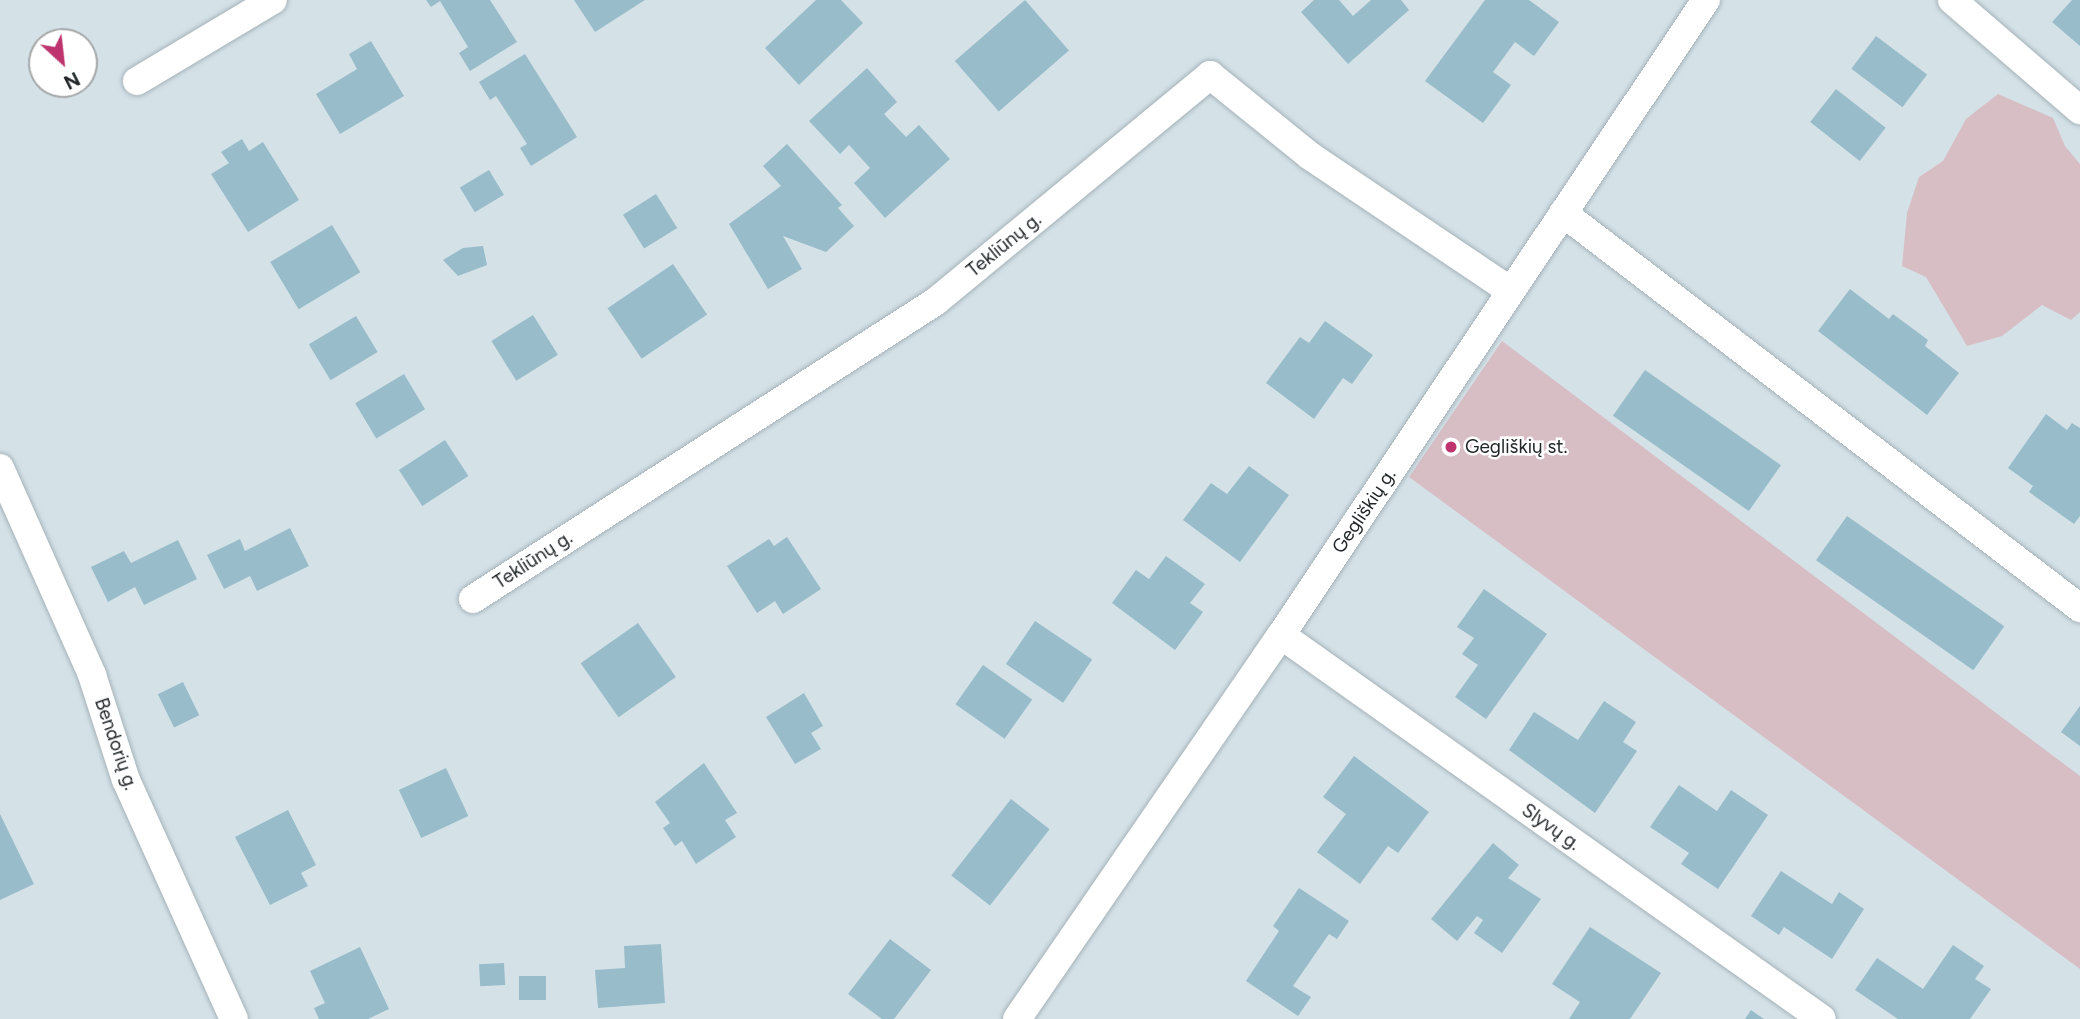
<!DOCTYPE html>
<html>
<head>
<meta charset="utf-8">
<style>
  body { margin:0 }
  #map { position:relative; width:2080px; height:1019px; overflow:hidden; background:#d4e2e8; font-family:Figtree,sans-serif }
  div>[style] { position:absolute }
  [style*='--x'] { left:calc(var(--x)*1px); top:calc(var(--y)*1px); width:calc(var(--w)*1px); rotate:calc(var(--a)*1deg) }
  .green>* { inset:0; background:#d7bec5 }
  .building>* { inset:0; background:#98bcc9; transform-origin:0 0 }
  .roads { filter:drop-shadow(0 0 2px #a5b2b8) drop-shadow(0 0 2px #a5b2b8) }
  .minor>* { height:28px; margin:-14px; padding:0 14px; transform-origin:14px; border-radius:14px; background:#fff }
  .dots>* { width:19px; height:19px; translate:-50% -50%; box-sizing:border-box; border:4px solid #fff; border-radius:50% }
  span { translate:-50% -50%; white-space:nowrap; text-align:center; line-height:1.15; -webkit-text-stroke:5px #fff; paint-order:stroke }
  .street-label { font-size:19px; color:#212628 }
  .poi-label { font-size:19px; color:#212628 }
  .left { translate:0 -50%; text-align:left }
  .north { position:absolute; left:28px; top:28px; width:70px; height:70px; box-sizing:border-box; background:#fff; border:2px solid #a6a8a9; border-radius:50%; rotate:153deg; font-size:19px; font-weight:700; line-height:28px; text-align:center; color:#212628 }
  .north::after { content:''; display:block; margin:auto; width:24px; height:32px; background:#bd346e; clip-path:polygon(50% 0,100% 100%,50% 72%,0 100%) }
</style>
</head>
<body>
<div id="map">
  <div class="green">
    <i style="clip-path:polygon(1998px 94px,2053px 118px,2065px 146px,2080px 164px,2080px 312px,2071px 320px,2042px 305px,2002px 336px,1967px 346px,1926px 277px,1902px 266px,1907px 213px,1919px 177px,1943px 161px,1966px 119px)"></i>
    <i style="clip-path:polygon(1502px 341px,2080px 776px,2080px 969px,1409px 477px)"></i>
  </div>
  <div class="building">
    <i style="clip-path:polygon(426px 0,490px 0,517px 42px,470px 71px,459px 53px,468px 47px,440px 1px,431px 7px)"></i>
    <i style="clip-path:polygon(574px 0,645px 0,595px 32px)"></i>
    <i style="clip-path:polygon(816px 0,841px 0,863px 23px,799px 85px,765px 48px)"></i>
    <i style="left:1025px;top:0;width:67px;height:93px;rotate:49deg"></i>
    <i style="clip-path:polygon(1314px 0,1339px 0,1353px 16px,1371px 0,1401px 0,1409px 10px,1348px 64px,1301px 12px)"></i>
    <i style="clip-path:polygon(1485px 0,1529px 0,1559px 22px,1534px 56px,1515px 42px,1493px 72px,1511px 85px,1483px 123px,1425px 81px)"></i>
    <i style="clip-path:polygon(2072px 0,2080px 0,2080px 46px,2052px 22px)"></i>
    <i style="left:1876px;top:36px;width:64px;height:41px;rotate:37deg"></i>
    <i style="clip-path:polygon(371px 41px,404px 96px,340px 134px,316px 94px,357px 69px,349px 54px)"></i>
    <i style="clip-path:polygon(525px 54px,577px 137px,531px 166px,520px 148px,527px 144px,496px 96px,490px 100px,479px 82px)"></i>
    <i style="clip-path:polygon(867px 68px,897px 102px,884px 114px,906px 137px,919px 125px,950px 159px,885px 218px,854px 183px,870px 168px,849px 145px,840px 154px,809px 121px)"></i>
    <i style="left:1836px;top:89px;width:63px;height:42px;rotate:38deg"></i>
    <i style="clip-path:polygon(242px 139px,249px 151px,263px 142px,299px 200px,248px 232px,211px 174px,229px 163px,221px 152px)"></i>
    <i style="clip-path:polygon(787px 144px,842px 205px,838px 208px,854px 226px,826px 252px,783px 236px,802px 269px,768px 289px,729px 224px,781px 186px,763px 166px)"></i>
    <i style="left:489px;top:170px;width:29px;height:34px;rotate:59deg"></i>
    <i style="left:656px;top:194px;width:40px;height:39px;rotate:58deg"></i>
    <i style="left:332px;top:225px;width:55px;height:72px;rotate:59deg"></i>
    <i style="clip-path:polygon(483px 246px,487px 265px,458px 276px,443px 260px,463px 248px)"></i>
    <i style="left:673px;top:264px;width:61px;height:79px;rotate:56deg"></i>
    <i style="clip-path:polygon(1850px 289px,1889px 319px,1893px 314px,1928px 340px,1925px 346px,1959px 373px,1927px 415px,1818px 331px)"></i>
    <i style="left:533px;top:315px;width:47px;height:49px;rotate:58deg"></i>
    <i style="left:356px;top:316px;width:42px;height:55px;rotate:59deg"></i>
    <i style="clip-path:polygon(1325px 321px,1373px 355px,1352px 384px,1343px 378px,1314px 419px,1266px 383px,1300px 337px,1309px 343px)"></i>
    <i style="left:1645px;top:370px;width:166px;height:56px;rotate:35deg"></i>
    <i style="left:404px;top:374px;width:41px;height:57px;rotate:59deg"></i>
    <i style="clip-path:polygon(2046px 414px,2067px 430px,2072px 423px,2080px 428px,2080px 516px,2074px 524px,2029px 492px,2033px 486px,2008px 468px)"></i>
    <i style="left:445px;top:440px;width:43px;height:55px;rotate:57deg"></i>
    <i style="clip-path:polygon(1249px 466px,1289px 495px,1240px 562px,1183px 520px,1211px 483px,1227px 494px)"></i>
    <i style="left:1847px;top:516px;width:192px;height:54px;rotate:35deg"></i>
    <i style="clip-path:polygon(290px 528px,309px 566px,257px 591px,250px 576px,224px 589px,207px 555px,240px 539px,245px 551px)"></i>
    <i style="clip-path:polygon(787px 537px,821px 589px,783px 614px,775px 601px,757px 613px,727px 566px,769px 539px,774px 546px)"></i>
    <i style="clip-path:polygon(178px 540px,197px 579px,144px 605px,135px 587px,108px 602px,91px 567px,124px 551px,131px 563px)"></i>
    <i style="clip-path:polygon(1166px 556px,1205px 584px,1190px 603px,1203px 612px,1175px 650px,1112px 603px,1136px 570px,1149px 579px)"></i>
    <i style="clip-path:polygon(1484px 589px,1547px 634px,1486px 719px,1455px 697px,1478px 665px,1462px 654px,1474px 638px,1457px 627px)"></i>
    <i style="left:1035px;top:621px;width:69px;height:52px;rotate:34deg"></i>
    <i style="left:638px;top:623px;width:66px;height:70px;rotate:55deg"></i>
    <i style="left:983px;top:665px;width:60px;height:48px;rotate:35deg"></i>
    <i style="left:183px;top:682px;width:37px;height:28px;rotate:64deg"></i>
    <i style="clip-path:polygon(804px 693px,823px 726px,811px 733px,821px 749px,795px 764px,766px 717px)"></i>
    <i style="clip-path:polygon(1604px 701px,1636px 722px,1623px 742px,1637px 751px,1595px 813px,1509px 750px,1534px 712px,1578px 740px)"></i>
    <i style="clip-path:polygon(2080px 706px,2080px 746px,2061px 732px)"></i>
    <i style="clip-path:polygon(1354px 756px,1429px 812px,1398px 853px,1388px 846px,1360px 884px,1317px 852px,1346px 814px,1323px 797px)"></i>
    <i style="clip-path:polygon(704px 763px,737px 813px,725px 820px,736px 837px,696px 864px,682px 841px,675px 846px,663px 828px,670px 823px,655px 802px)"></i>
    <i style="left:446px;top:768px;width:53px;height:52px;rotate:65deg"></i>
    <i style="clip-path:polygon(1679px 785px,1717px 811px,1731px 790px,1768px 815px,1718px 889px,1681px 864px,1689px 853px,1650px 827px)"></i>
    <i style="left:1011px;top:799px;width:49px;height:97px;rotate:38deg"></i>
    <i style="clip-path:polygon(288px 810px,316px 865px,301px 873px,308px 886px,270px 905px,235px 837px)"></i>
    <i style="clip-path:polygon(0 814px,34px 884px,0 900px)"></i>
    <i style="clip-path:polygon(1493px 843px,1519px 865px,1508px 878px,1541px 899px,1502px 953px,1474px 933px,1483px 920px,1477px 916px,1457px 941px,1431px 919px)"></i>
    <i style="clip-path:polygon(1781px 871px,1832px 904px,1839px 892px,1864px 909px,1832px 959px,1784px 927px,1779px 935px,1751px 916px)"></i>
    <i style="clip-path:polygon(1299px 888px,1349px 921px,1337px 939px,1329px 934px,1293px 986px,1311px 997px,1298px 1016px,1246px 981px,1279px 931px,1273px 926px)"></i>
    <i style="clip-path:polygon(1590px 927px,1661px 973px,1630px 1019px,1569px 1019px,1580px 1002px,1552px 984px)"></i>
    <i style="clip-path:polygon(890px 939px,931px 970px,894px 1019px,882px 1019px,848px 994px)"></i>
    <i style="clip-path:polygon(661px 944px,665px 1003px,598px 1008px,595px 970px,625px 968px,624px 946px)"></i>
    <i style="clip-path:polygon(1953px 945px,1984px 966px,1975px 979px,1991px 989px,1970px 1019px,1898px 1019px,1855px 990px,1877px 958px,1923px 989px)"></i>
    <i style="clip-path:polygon(360px 947px,389px 1009px,368px 1019px,319px 1019px,314px 1008px,325px 1003px,310px 971px)"></i>
    <i style="left:504px;top:963px;width:22px;height:25px;rotate:87deg"></i>
    <i style="left:519px;top:976px;width:27px;height:24px"></i>
    <i style="clip-path:polygon(1751px 1010px,1764px 1019px,1745px 1019px)"></i>
  </div>
  <div class="roads">
    <div class="minor">
      <i style="--x:1952;--y:0;--w:169;--a:40.7"></i>
      <i style="--x:137;--y:81;--w:158;--a:-30.8"></i>
      <i style="--x:1563;--y:213;--w:651;--a:37.38"></i>
      <i style="--x:0;--y:468;--w:227;--a:66"></i>
      <i style="--x:92;--y:675;--w:110;--a:72.1"></i>
      <i style="--x:126;--y:780;--w:262;--a:65.7"></i>
      <i style="--x:473;--y:599;--w:549;--a:-32.74"></i>
      <i style="--x:935;--y:302;--w:357;--a:-39.5"></i>
      <i style="--x:1210;--y:75;--w:129;--a:39"></i>
      <i style="--x:1310;--y:156;--w:242;--a:33.9"></i>
      <i style="--x:1281;--y:635;--w:663;--a:35.37"></i>
      <i style="--x:1017;--y:1019;--w:466;--a:-55.5"></i>
      <i style="--x:1281;--y:635;--w:764;--a:-56.21"></i>
    </div>
  </div>
  <div class="dots">
    <i style="left:1451px;top:447px;background:#bd346e"></i>
  </div>
  <div class="street-label">
    <span style="left:1004px;top:245px;rotate:-39deg">Tekliūnų g.</span>
    <span style="left:1364px;top:511px;rotate:-56deg">Gegliškių g.</span>
    <span style="left:533px;top:560px;rotate:-33deg">Tekliūnų g.</span>
    <span style="left:116px;top:744px;rotate:71deg">Bendorių g.</span>
    <span style="left:1551px;top:827px;rotate:35deg">Slyvų g.</span>
  </div>
  <div class="poi-label">
    <span class="left" style="left:1465px;top:447px">Gegliškių st.</span>
  </div>
  <div class="north">N</div>
</div>
</body>
</html>
